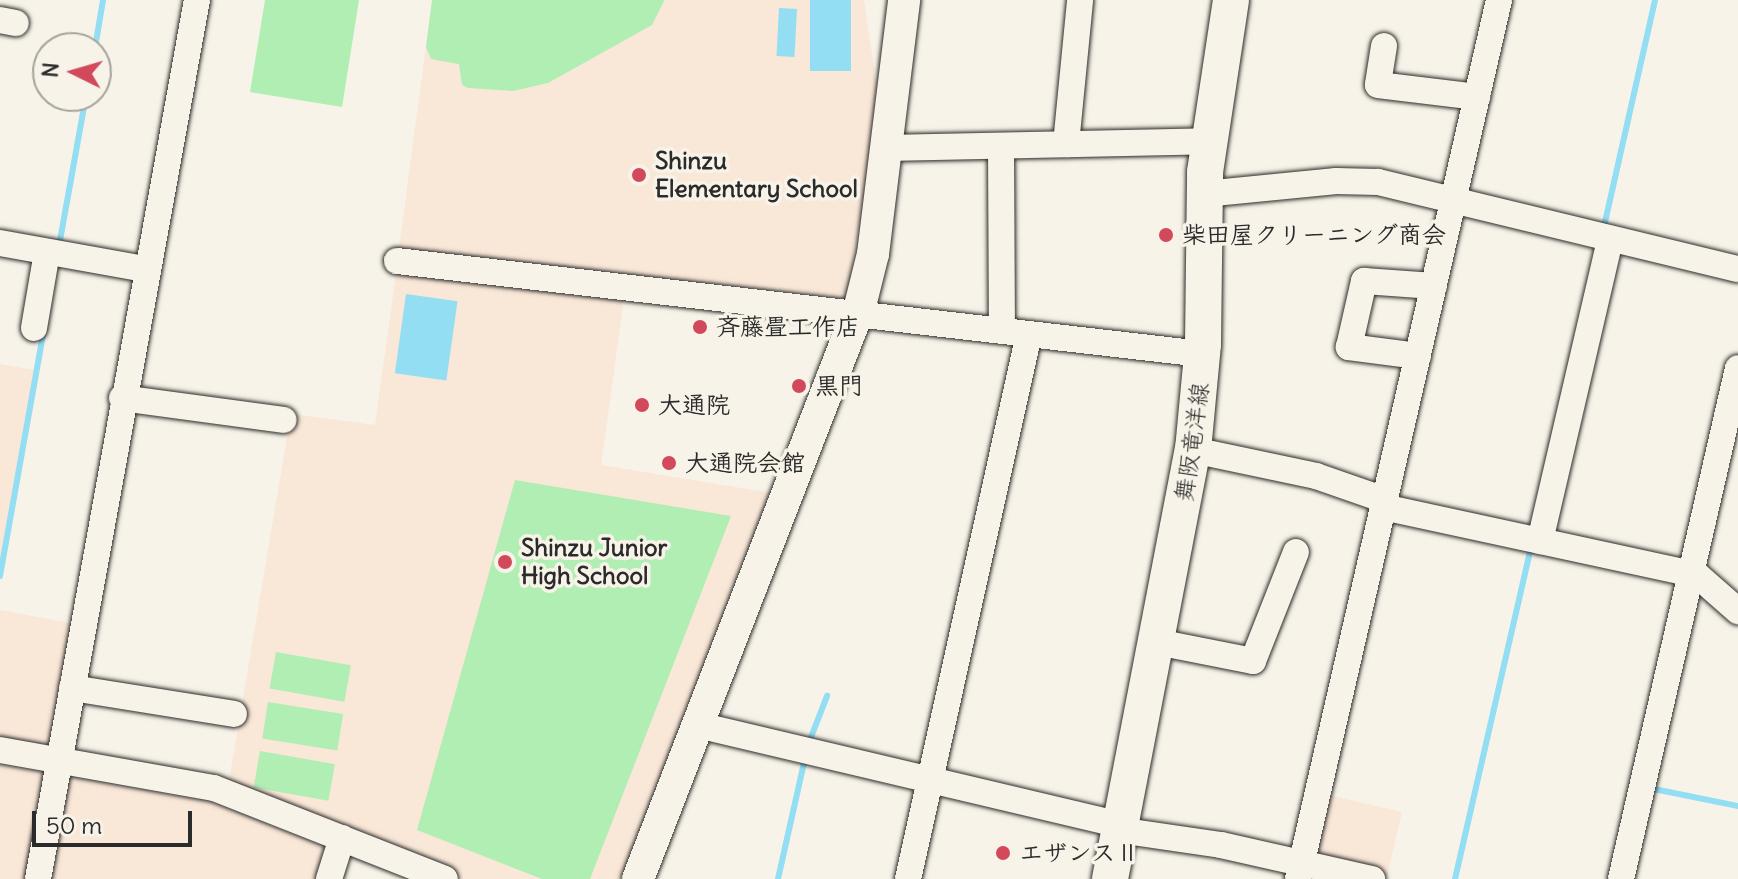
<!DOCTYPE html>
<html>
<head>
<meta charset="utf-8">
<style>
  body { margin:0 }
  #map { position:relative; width:1738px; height:879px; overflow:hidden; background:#f7f3e8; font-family:Delius,"Klee One",sans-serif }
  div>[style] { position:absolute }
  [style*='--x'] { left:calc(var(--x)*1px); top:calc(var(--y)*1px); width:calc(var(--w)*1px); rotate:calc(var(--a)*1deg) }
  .built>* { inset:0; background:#f9e7d7; transform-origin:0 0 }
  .green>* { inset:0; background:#b0eeb4; transform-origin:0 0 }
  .water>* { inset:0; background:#93def3; transform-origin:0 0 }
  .stream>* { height:6px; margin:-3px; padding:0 3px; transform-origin:3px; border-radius:3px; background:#93def3 }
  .roads { filter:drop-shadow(0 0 2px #2b2b2b) drop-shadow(0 0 2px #2b2b2b) }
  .minor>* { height:26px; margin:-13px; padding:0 13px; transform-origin:13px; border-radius:13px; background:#f7f3e8 }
  .tertiary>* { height:32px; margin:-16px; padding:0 16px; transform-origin:16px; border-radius:16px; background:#f7f3e8 }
  .secondary>* { height:36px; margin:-18px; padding:0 18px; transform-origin:18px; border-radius:18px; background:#f7f3e8 }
  .dots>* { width:22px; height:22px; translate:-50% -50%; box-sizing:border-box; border:4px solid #f7f3e8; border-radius:50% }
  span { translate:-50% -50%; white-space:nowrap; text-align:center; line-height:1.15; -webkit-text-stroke:7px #f7f3e8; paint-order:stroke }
  .poi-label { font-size:24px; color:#2b2b2b; font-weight:700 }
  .left { translate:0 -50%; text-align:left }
  .street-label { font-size:24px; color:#2b2b2b }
  .north { position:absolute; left:32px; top:32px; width:80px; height:80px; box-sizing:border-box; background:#f7f3e8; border:2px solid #a5a39c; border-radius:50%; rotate:275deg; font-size:22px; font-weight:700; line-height:32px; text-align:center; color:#2b2b2b }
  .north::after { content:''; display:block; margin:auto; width:28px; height:36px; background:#d1495b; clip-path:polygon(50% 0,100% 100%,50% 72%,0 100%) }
  .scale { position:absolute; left:32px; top:811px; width:160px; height:36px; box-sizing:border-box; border:4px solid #2b2b2b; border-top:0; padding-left:10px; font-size:24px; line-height:28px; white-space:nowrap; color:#2b2b2b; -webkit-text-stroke:6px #f7f3e8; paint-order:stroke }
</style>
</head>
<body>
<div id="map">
  <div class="built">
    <i style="clip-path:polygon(432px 0,864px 0,879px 102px,847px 298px,399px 249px)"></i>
    <i style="clip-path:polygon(396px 274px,624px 299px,601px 465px,771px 493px,621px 879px,463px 879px,228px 787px,291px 414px,375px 425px)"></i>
    <i style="clip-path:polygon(0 364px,35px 370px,0 568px)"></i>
    <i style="clip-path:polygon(0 610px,75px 624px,53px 753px,0 743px)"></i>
    <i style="clip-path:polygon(0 765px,49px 773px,30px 879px,0 879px)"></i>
    <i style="clip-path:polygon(64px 776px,210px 802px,331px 849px,322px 879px,46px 879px)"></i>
    <i style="left:1324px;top:794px;width:80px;height:66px;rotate:13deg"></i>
  </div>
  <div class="green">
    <i style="clip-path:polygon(265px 0,359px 0,342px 107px,250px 92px)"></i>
    <i style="clip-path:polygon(432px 0,664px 0,664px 1px,652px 25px,548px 83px,513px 91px,468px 88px,462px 85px,459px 64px,431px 59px,426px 47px)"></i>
    <i style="clip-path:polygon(515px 480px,731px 516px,590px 879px,542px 879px,417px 830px)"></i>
    <i style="left:276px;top:652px;width:76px;height:37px;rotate:10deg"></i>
    <i style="left:268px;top:702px;width:76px;height:37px;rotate:9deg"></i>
    <i style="left:260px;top:751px;width:76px;height:37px;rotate:10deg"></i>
  </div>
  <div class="water">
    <i style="left:810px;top:0;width:41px;height:71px"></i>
    <i style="left:779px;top:8px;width:18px;height:48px;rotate:3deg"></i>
    <i style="left:406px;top:294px;width:52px;height:80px;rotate:8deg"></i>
  </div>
  <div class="stream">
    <i style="--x:95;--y:48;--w:49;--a:-80.5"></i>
    <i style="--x:1603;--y:231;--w:237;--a:-77.3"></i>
    <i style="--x:59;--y:246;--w:152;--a:-79.8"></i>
    <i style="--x:0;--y:576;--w:250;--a:-79.9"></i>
    <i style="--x:808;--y:745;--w:53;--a:-68.8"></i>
    <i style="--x:1654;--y:789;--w:86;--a:11.4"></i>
    <i style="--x:778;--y:879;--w:124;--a:-77.4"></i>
    <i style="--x:1455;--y:879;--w:342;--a:-77.1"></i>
  </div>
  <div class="roads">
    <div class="minor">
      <i style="--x:0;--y:20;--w:16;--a:11"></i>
      <i style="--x:1384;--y:46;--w:39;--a:99"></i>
      <i style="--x:1378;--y:85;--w:100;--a:6.9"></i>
      <i style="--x:1066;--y:144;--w:145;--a:-84.4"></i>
      <i style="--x:1001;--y:147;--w:184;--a:89.7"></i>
      <i style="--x:887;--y:148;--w:321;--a:-1.2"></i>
      <i style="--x:1204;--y:194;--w:133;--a:-5.6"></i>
      <i style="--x:1336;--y:181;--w:42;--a:1.4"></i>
      <i style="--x:1378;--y:182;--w:370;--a:13.6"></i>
      <i style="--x:0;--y:243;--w:147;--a:10.2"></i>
      <i style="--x:397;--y:261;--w:810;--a:6.59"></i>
      <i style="--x:34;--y:328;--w:77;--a:-80.3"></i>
      <i style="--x:1418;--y:356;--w:70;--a:-172.6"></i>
      <i style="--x:1349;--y:347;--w:68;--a:-77.2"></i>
      <i style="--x:1364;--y:281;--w:70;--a:4.1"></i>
      <i style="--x:122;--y:398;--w:163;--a:7.7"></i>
      <i style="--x:1193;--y:450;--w:126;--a:11.9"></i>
      <i style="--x:1316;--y:476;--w:73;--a:19.2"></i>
      <i style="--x:1383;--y:507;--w:321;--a:12.2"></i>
      <i style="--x:1697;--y:575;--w:55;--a:41.3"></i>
      <i style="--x:1540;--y:541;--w:310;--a:-76.9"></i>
      <i style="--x:1157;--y:642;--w:98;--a:11.2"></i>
      <i style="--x:1253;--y:661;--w:117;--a:-68.5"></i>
      <i style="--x:72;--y:688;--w:164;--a:9.1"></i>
      <i style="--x:698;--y:725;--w:421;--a:13.3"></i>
      <i style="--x:1108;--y:822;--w:26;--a:23"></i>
      <i style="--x:1132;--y:832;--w:90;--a:8.3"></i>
      <i style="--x:1221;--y:845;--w:155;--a:12.7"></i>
      <i style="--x:0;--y:750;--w:217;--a:10.1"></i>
      <i style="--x:214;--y:788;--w:248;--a:21.5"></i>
      <i style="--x:38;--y:879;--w:893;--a:-79.75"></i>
      <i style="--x:329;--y:879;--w:43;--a:-72.4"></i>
      <i style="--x:908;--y:879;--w:558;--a:-77.48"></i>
      <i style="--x:1298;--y:879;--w:902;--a:-77.12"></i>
      <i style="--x:1621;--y:879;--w:524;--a:-77.1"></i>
    </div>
    <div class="tertiary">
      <i style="--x:638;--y:879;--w:615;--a:-68.82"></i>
      <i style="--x:860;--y:306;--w:54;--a:-76"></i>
      <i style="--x:873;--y:254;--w:256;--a:-83"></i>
    </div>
    <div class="secondary">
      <i style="--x:1110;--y:879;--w:437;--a:-79.1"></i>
      <i style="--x:1193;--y:450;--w:106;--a:-84.6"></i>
      <i style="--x:1203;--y:344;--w:172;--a:-89.3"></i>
      <i style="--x:1205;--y:172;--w:174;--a:-81.4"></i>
    </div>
  </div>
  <div class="dots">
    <i style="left:639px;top:175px;background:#d1495b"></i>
    <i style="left:1166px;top:235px;background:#d1495b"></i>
    <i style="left:700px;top:327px;background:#d1495b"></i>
    <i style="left:799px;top:386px;background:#d1495b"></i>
    <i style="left:642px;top:405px;background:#d1495b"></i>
    <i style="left:669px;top:463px;background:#d1495b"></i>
    <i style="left:505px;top:562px;background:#d1495b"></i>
    <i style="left:1003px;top:853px;background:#d1495b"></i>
  </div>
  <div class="poi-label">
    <span class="left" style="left:655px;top:175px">Shinzu<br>Elementary School</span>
    <span class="left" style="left:1182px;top:235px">柴田屋クリーニング商会</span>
    <span class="left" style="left:716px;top:327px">斉藤畳工作店</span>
    <span class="left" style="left:815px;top:386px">黒門</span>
    <span class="left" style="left:658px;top:405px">大通院</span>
    <span class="left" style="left:685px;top:463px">大通院会館</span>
    <span class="left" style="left:521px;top:562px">Shinzu Junior<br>High School</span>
    <span class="left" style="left:1019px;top:853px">エザンスⅡ</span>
  </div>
  <div class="street-label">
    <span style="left:1192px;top:442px;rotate:-82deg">舞阪竜洋線</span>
  </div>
  <div class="north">N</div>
  <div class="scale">50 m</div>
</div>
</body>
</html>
